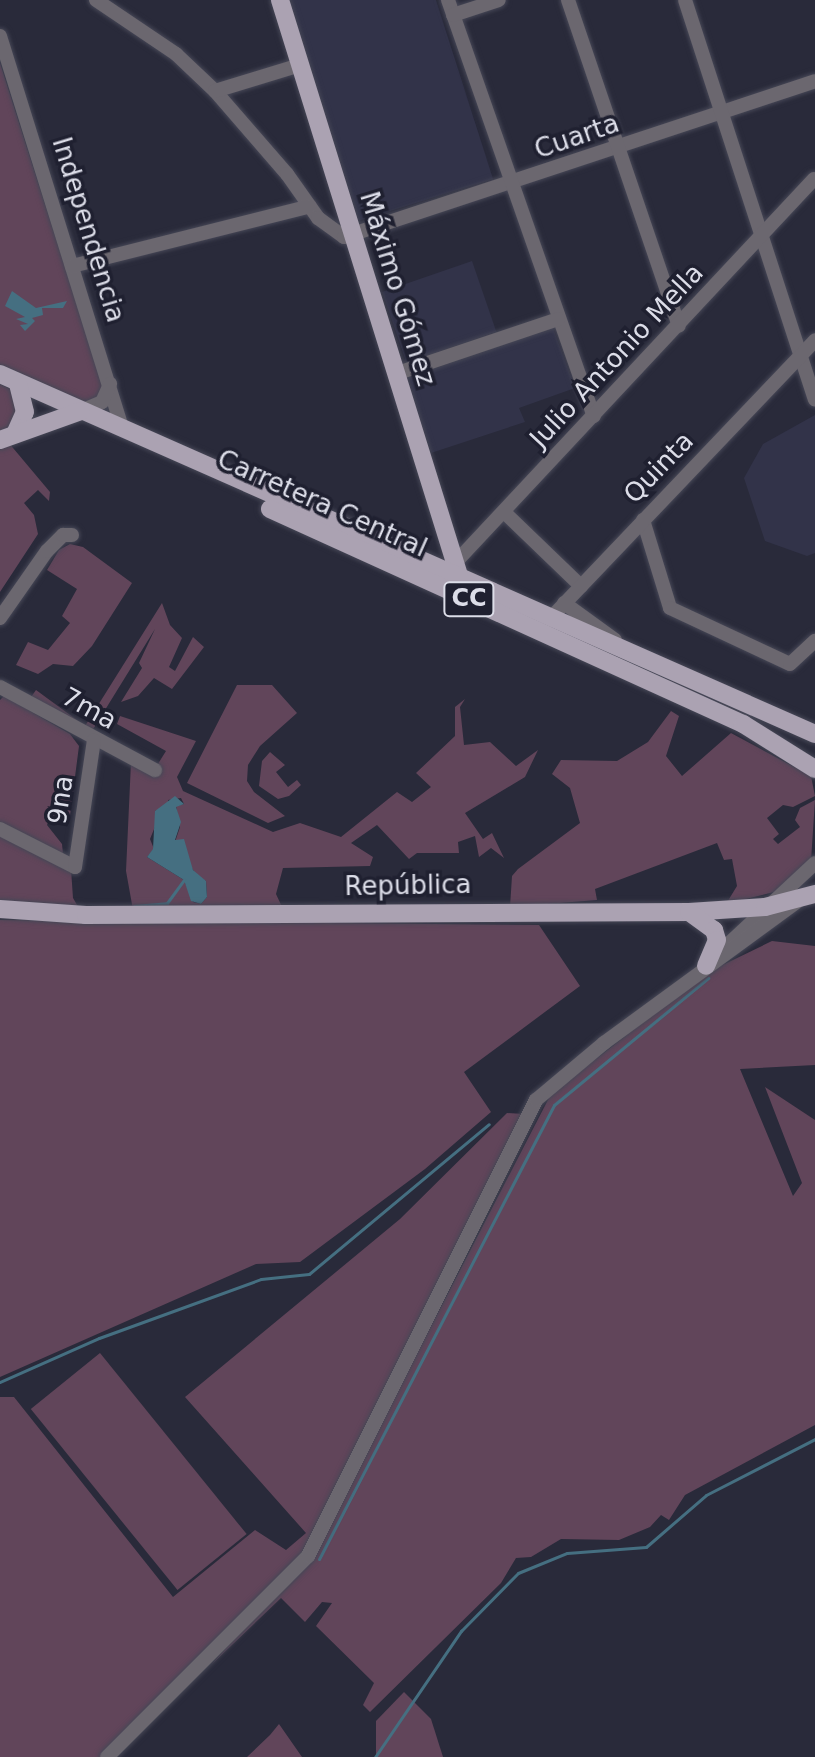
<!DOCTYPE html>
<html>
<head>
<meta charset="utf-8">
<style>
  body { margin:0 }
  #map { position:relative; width:815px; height:1757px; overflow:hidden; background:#292a3a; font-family:"DejaVu Sans",sans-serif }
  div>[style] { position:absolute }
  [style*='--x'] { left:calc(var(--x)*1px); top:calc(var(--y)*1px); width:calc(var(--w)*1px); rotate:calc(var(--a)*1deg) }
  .built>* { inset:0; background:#323349; transform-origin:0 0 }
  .green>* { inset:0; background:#61455a; transform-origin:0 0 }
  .water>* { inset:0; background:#456f81 }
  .stream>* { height:3px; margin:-1.5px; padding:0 1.5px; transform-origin:1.5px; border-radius:1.5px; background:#456f81 }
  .roads { filter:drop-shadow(0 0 2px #464756) drop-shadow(0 0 2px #464756) }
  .minor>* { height:14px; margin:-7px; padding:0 7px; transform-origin:7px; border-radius:7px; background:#6b676f }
  .major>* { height:18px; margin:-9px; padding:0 9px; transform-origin:9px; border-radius:9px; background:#aba2b2 }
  span { translate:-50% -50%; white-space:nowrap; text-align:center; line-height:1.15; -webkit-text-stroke:7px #1f2030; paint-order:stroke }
  .shield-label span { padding:2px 6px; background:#1f2030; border:2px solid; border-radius:6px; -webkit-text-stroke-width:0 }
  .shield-label { font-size:24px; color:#dcdde8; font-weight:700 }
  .street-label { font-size:26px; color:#dcdde8 }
</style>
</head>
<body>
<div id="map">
  <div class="built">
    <i style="clip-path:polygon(288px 0,436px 0,493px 179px,358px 221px)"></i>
    <i style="left:472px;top:261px;width:75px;height:95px;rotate:71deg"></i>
    <i style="clip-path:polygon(553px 328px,575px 388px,519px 408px,525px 422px,431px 453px,406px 378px)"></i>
    <i style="clip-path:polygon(815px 415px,815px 553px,807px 556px,765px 541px,744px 478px,763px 444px)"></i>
  </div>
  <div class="green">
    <i style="clip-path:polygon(0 63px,104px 390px,91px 406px,33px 385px,0 365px)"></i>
    <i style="clip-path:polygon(0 384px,14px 391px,16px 410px,8px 429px,0 432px)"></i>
    <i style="clip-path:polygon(8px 442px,50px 492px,49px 501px,38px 490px,24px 503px,34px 515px,38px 534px,0 592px,0 446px)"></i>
    <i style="clip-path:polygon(70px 544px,83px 547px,132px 583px,92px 646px,73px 666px,53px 664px,38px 674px,16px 665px,28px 642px,48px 650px,70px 623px,62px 616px,77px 589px,47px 570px,59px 550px)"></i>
    <i style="clip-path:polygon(162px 603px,170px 625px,182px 638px,169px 667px,175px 671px,193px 637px,204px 647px,172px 689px,154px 678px,138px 696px,121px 702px,142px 668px,139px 663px,155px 629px,92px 731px,31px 697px,36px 690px,85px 726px)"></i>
    <i style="clip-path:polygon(237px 685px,272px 685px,297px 713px,260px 746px,248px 765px,247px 781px,254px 792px,285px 816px,268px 823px,187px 783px)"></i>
    <i style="clip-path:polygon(4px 696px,70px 734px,79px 746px,69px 823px,49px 820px,47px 825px,62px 844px,63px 854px,0 826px,0 700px)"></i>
    <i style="clip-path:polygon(evenodd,465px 699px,460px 707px,464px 745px,490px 742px,516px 766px,538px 750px,525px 777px,465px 813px,483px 839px,492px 833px,504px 858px,491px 848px,479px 857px,475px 836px,458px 842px,459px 853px,417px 853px,409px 859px,377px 825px,351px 843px,373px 857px,370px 866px,283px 868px,276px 894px,283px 909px,133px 910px,126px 871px,131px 762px,156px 767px,166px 751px,117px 724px,120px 716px,196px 741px,177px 777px,183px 791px,273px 832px,300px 823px,341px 837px,397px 792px,412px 802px,431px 787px,416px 773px,455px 736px,455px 707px,465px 699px,181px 798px,184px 804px,176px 806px,180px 827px,175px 842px,197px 876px,206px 881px,207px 897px,201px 904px,193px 902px,184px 880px,147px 857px,154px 849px,150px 839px,159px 817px,155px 811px,170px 805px,168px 800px,181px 798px)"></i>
    <i style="clip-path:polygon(671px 711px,679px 716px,666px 756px,682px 776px,731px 733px,811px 776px,815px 796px,793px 807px,783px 805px,767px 818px,779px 834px,773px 839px,778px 844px,800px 827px,795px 820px,800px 808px,815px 800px,811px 861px,774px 892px,726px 904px,737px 886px,732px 859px,724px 860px,717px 843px,595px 889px,597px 900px,510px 907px,512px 876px,518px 869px,580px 823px,570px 788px,552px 774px,561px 760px,617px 761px,648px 742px)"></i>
    <i style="clip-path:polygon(270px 752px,285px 765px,276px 772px,288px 787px,297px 780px,301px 785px,289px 796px,278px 799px,259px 786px,262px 761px)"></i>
    <i style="clip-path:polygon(0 833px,71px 869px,73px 898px,80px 910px,0 901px)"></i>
    <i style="clip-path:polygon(0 920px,539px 925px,580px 986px,464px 1072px,491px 1112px,425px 1169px,300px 1262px,256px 1264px,0 1377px)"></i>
    <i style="clip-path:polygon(772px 941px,815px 946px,815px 1065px,740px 1069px,793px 1196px,802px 1183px,765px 1087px,815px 1120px,815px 1425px,685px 1495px,669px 1520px,661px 1515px,650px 1527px,619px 1540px,561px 1539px,531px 1557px,516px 1558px,501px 1583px,370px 1712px,363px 1705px,374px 1683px,316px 1626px,332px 1603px,322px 1602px,305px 1622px,281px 1598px,212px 1664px,318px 1545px,551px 1094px,708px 972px)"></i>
    <i style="clip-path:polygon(507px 1113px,524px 1114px,308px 1556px,104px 1757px,0 1757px,0 1397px,14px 1397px,173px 1597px,255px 1530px,286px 1550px,306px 1533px,185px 1397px,400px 1219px)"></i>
    <i style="left:100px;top:1353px;width:233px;height:89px;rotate:51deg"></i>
    <i style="clip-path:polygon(404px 1692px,431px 1719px,443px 1757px,376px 1757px,376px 1721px)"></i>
    <i style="clip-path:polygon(279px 1724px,302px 1757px,247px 1757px,270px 1735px)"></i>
  </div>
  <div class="water">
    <i style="clip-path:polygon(12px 291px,36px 308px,67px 301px,63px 308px,42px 308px,43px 315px,32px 318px,35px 321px,25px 331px,20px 325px,28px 324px,16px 319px,25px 317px,5px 306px)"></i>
    <i style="clip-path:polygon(175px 796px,184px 804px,176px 807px,181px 822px,175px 840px,184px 839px,193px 870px,206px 881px,207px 897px,201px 904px,191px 901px,184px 880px,147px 857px,153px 849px,155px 811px)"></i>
  </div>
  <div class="stream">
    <i style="--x:134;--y:906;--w:33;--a:-5"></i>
    <i style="--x:167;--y:903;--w:29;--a:-54"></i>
    <i style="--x:0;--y:1382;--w:108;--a:-24"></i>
    <i style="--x:99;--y:1338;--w:172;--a:-20"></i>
    <i style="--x:261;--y:1279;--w:48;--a:-5.9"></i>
    <i style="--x:309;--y:1274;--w:234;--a:-39.8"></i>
    <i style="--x:319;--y:1559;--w:511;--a:-62.63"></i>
    <i style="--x:554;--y:1105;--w:200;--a:-39.5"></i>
    <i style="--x:375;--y:1757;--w:153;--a:-55.7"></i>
    <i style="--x:461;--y:1631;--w:81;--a:-45.5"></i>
    <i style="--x:518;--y:1573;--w:53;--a:-22.2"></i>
    <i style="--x:567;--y:1553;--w:79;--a:-4.3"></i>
    <i style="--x:646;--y:1547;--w:79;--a:-40.9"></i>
    <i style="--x:706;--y:1495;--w:123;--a:-27.2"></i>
  </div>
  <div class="roads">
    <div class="minor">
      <i style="--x:96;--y:0;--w:97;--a:34"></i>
      <i style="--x:176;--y:54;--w:54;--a:43.5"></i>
      <i style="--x:215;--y:91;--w:110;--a:49.1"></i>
      <i style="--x:287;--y:174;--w:54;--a:54.8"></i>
      <i style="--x:318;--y:218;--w:32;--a:36"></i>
      <i style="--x:344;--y:237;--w:496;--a:-18.3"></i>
      <i style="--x:448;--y:0;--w:441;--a:70.7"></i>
      <i style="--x:568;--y:0;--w:344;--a:71.2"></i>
      <i style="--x:685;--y:0;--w:420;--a:72"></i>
      <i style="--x:453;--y:15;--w:48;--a:-18.1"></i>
      <i style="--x:0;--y:36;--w:411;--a:72.7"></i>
      <i style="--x:215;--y:91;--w:89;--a:-17"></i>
      <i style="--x:72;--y:266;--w:245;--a:-14.1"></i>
      <i style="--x:395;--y:374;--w:172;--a:-18.6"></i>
      <i style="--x:81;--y:411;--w:23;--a:-23"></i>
      <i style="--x:102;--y:402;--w:20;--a:-66"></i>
      <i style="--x:504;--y:512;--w:107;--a:43.9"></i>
      <i style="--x:643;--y:520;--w:92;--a:72.9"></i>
      <i style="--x:670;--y:608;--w:132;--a:25"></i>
      <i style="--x:790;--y:664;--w:34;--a:-43"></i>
      <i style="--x:454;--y:564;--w:527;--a:-46.92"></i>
      <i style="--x:564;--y:603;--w:63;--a:36"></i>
      <i style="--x:0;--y:618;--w:82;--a:-55"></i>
      <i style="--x:47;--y:551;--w:23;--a:-45"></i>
      <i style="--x:63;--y:535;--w:9;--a:0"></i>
      <i style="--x:545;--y:624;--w:392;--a:-46.4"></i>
      <i style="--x:0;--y:687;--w:176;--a:28.2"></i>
      <i style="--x:0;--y:829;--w:84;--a:26.9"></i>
      <i style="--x:75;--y:867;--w:128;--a:-81.5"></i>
      <i style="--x:725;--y:947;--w:123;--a:-43"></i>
      <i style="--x:107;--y:1757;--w:284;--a:-45"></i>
      <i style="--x:308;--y:1556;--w:510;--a:-63.43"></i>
      <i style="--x:536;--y:1100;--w:89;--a:-40"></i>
      <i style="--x:604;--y:1043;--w:240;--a:-36.2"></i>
    </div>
    <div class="major">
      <i style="--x:280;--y:0;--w:609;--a:72.72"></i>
      <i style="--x:461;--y:582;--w:6;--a:121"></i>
      <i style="--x:0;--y:374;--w:891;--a:23.83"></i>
      <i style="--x:15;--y:434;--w:24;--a:-66"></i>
      <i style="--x:25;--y:412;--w:29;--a:-104"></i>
      <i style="--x:0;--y:440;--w:86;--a:-19.7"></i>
      <i style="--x:270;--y:509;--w:520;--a:24.44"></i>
      <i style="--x:743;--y:724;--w:85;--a:32"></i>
      <i style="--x:0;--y:909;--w:86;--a:4"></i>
      <i style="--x:86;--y:915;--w:603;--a:-0.29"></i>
      <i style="--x:689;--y:912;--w:76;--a:-3.8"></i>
      <i style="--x:765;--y:907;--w:52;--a:-14.6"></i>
      <i style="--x:689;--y:912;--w:31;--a:36"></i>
      <i style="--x:714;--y:930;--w:10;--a:73"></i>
      <i style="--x:717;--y:940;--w:28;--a:113"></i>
    </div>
  </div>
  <div class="shield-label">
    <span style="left:469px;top:599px">CC</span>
  </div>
  <div class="street-label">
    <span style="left:577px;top:137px;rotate:-19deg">Cuarta</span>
    <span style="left:88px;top:230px;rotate:73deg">Independencia</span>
    <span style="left:397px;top:289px;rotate:73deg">Máximo Gómez</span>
    <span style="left:617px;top:356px;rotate:-47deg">Julio Antonio Mella</span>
    <span style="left:659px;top:468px;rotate:-46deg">Quinta</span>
    <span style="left:322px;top:504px;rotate:24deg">Carretera Central</span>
    <span style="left:89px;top:709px;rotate:29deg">7ma</span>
    <span style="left:61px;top:800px;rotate:-81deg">9na</span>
    <span style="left:408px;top:886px;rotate:-1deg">República</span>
  </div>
</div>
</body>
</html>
